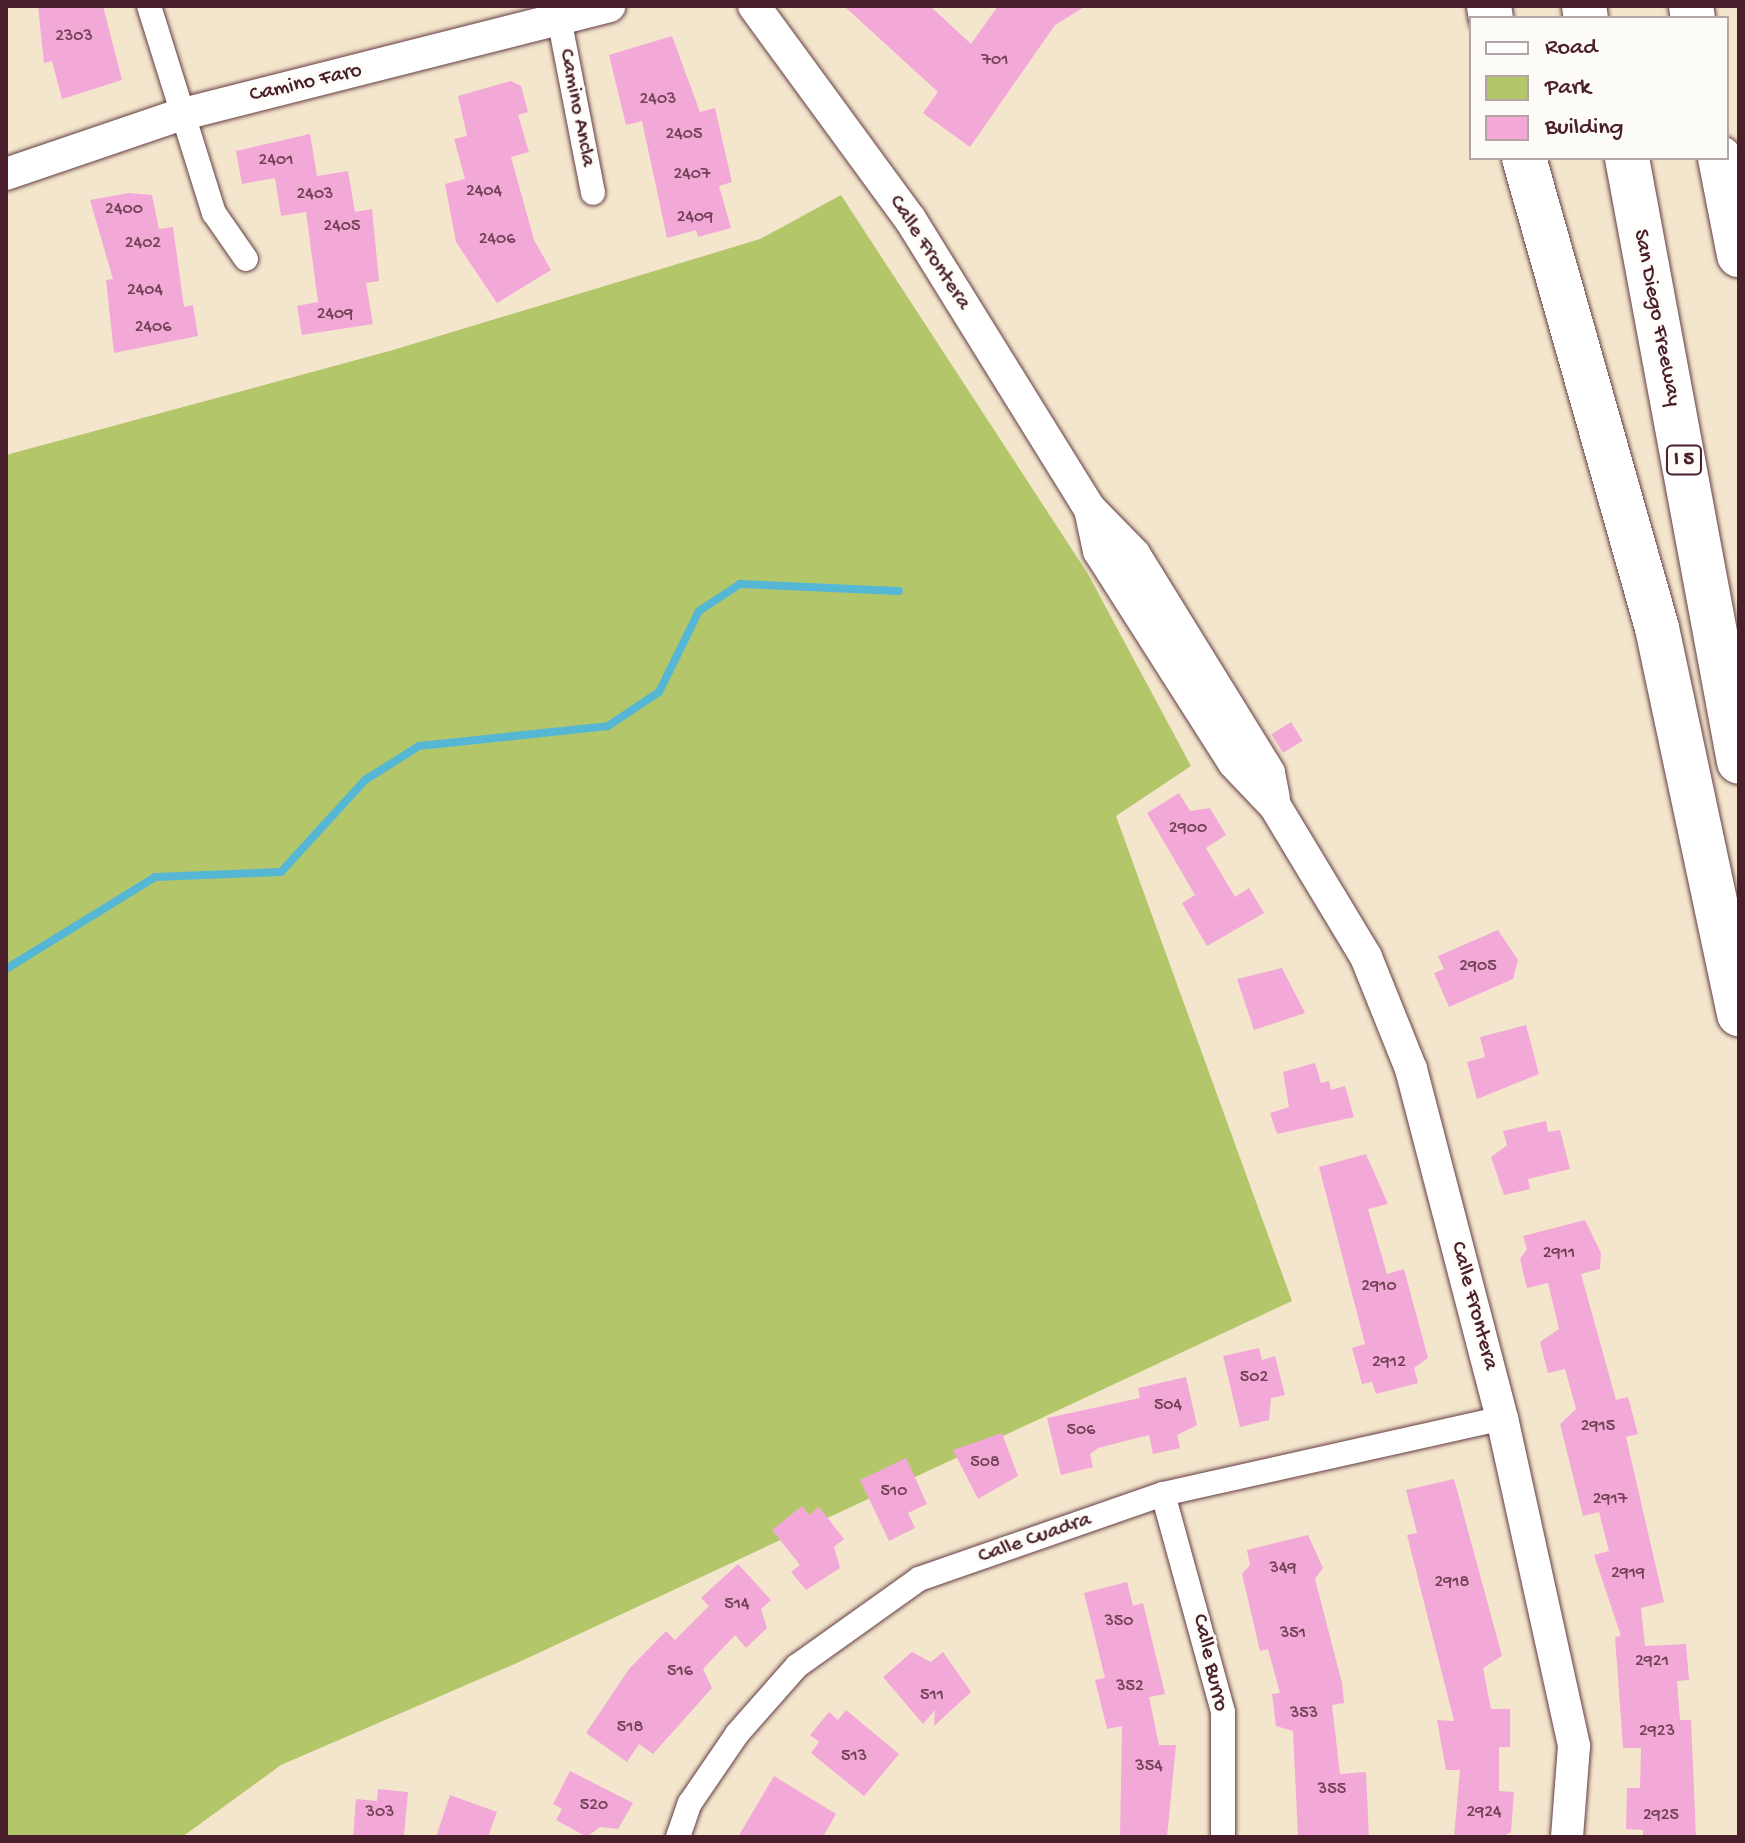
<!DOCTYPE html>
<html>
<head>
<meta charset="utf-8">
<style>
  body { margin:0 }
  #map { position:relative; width:1745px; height:1843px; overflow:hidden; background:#f4e6cd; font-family:"Gochi Hand",sans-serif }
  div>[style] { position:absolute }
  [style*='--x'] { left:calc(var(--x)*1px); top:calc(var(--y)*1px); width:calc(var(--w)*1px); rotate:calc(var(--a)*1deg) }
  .green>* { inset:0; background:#b4c66a }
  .stream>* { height:8px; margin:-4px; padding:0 4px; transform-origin:4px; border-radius:4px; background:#56b7d5 }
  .building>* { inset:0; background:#f2a9d7; transform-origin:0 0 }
  .roads { filter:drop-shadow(0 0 2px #643d43) drop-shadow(0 0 2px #643d43) }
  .minor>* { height:24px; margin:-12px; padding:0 12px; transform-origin:12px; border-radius:12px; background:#fff }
  .tertiary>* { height:32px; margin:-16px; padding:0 16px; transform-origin:16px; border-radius:16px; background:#fff }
  .motorway>* { height:44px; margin:-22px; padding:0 22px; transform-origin:22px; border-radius:22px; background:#fff }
  span { translate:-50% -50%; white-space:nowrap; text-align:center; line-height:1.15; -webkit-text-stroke:6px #fdfcf7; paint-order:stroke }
  .number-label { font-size:18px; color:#744256 }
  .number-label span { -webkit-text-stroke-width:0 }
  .shield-label span { padding:2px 6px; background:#fdfcf7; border:2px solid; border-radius:6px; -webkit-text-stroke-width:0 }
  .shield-label { font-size:20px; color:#4a1f2b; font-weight:700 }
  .street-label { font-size:22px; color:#4a1f2b }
  .frame { position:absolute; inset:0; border:8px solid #4a1f2b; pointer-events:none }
  .legend { position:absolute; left:1469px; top:16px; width:260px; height:144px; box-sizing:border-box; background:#fdfcf7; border:2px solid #b5a4a5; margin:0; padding:10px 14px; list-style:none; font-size:24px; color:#4a1f2b }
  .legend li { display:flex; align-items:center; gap:16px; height:40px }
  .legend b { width:40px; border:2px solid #b5a4a5 }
</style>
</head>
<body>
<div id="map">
  <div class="green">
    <i style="clip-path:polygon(841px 195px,1088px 574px,1191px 766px,1116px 816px,1292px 1301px,517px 1663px,281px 1765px,182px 1837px,6px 1837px,6px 455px,393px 350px,760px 239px)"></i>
  </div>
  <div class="stream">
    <i style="--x:6;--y:969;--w:175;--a:-31.7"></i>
    <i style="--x:155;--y:877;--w:126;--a:-2.3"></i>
    <i style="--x:281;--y:872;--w:125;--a:-47.6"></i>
    <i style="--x:365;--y:780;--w:64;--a:-32.2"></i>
    <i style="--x:419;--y:746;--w:190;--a:-6"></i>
    <i style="--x:608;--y:726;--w:61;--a:-33.7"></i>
    <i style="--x:659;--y:692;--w:90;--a:-63.7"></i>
    <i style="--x:699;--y:611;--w:49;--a:-33.4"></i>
    <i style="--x:740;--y:584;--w:159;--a:2.5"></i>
  </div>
  <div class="building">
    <i style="clip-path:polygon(38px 6px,103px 6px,122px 80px,62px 99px,52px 61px,44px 63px)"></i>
    <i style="clip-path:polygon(844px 6px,930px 6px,971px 44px,998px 6px,1086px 6px,1055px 25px,970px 147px,923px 113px,938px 92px)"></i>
    <i style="clip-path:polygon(672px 36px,700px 112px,715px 108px,732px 182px,719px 186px,731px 228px,698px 237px,696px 230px,667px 238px,642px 121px,626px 125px,609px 55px)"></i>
    <i style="clip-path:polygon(511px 81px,521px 86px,528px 112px,518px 115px,529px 152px,511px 157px,534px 240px,551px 270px,497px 303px,456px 242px,445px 184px,465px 179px,454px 139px,467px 136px,458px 96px)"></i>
    <i style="clip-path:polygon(310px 134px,317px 176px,348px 171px,355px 212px,372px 209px,379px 281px,366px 283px,373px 324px,302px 335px,297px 306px,318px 302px,306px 212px,281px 216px,275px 178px,242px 184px,236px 151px)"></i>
    <i style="clip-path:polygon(129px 193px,152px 195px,159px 229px,173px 227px,184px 307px,193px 305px,198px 336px,114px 353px,106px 280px,113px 279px,90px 200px)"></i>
    <i style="left:1291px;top:722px;width:22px;height:23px;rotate:58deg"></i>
    <i style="clip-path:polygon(1179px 793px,1190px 811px,1210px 808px,1226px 835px,1206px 848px,1235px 897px,1249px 888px,1264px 913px,1207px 946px,1182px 903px,1195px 895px,1147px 813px)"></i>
    <i style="clip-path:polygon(1498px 930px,1518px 960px,1513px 979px,1449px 1007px,1434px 973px,1444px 969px,1438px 956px)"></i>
    <i style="clip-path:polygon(1282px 968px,1305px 1013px,1254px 1030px,1237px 979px)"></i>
    <i style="clip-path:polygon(1526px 1025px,1539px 1074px,1477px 1099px,1467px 1062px,1485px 1057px,1480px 1037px)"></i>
    <i style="clip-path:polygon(1315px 1063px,1321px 1083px,1329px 1081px,1331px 1090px,1345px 1086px,1354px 1117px,1277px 1134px,1270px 1113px,1289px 1107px,1283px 1072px)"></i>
    <i style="clip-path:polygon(1546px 1121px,1548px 1132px,1560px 1130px,1570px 1169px,1528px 1179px,1530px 1189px,1504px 1195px,1491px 1157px,1507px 1145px,1503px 1131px)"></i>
    <i style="clip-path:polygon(1366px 1154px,1388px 1204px,1368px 1209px,1387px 1274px,1404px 1269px,1428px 1358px,1414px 1368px,1418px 1383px,1376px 1394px,1372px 1382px,1362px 1384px,1352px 1348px,1365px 1344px,1319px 1167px)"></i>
    <i style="clip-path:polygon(1585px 1220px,1601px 1253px,1600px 1269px,1581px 1274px,1616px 1400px,1628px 1397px,1638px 1434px,1626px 1437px,1664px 1602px,1641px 1608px,1645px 1646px,1686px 1644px,1689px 1680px,1677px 1681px,1680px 1720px,1691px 1720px,1696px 1837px,1643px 1837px,1643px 1830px,1626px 1829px,1627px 1788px,1640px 1788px,1641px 1748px,1623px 1748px,1615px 1637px,1621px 1636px,1594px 1555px,1609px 1551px,1599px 1512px,1583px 1516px,1560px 1424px,1576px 1409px,1565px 1369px,1548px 1373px,1540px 1342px,1559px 1329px,1548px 1283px,1527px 1288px,1520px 1259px,1527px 1249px,1523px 1236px)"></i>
    <i style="clip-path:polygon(1259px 1348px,1262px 1360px,1275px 1356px,1285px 1395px,1271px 1398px,1269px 1420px,1240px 1427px,1223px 1356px)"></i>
    <i style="clip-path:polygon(1186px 1377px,1197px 1425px,1177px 1435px,1180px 1448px,1153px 1454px,1149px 1435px,1098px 1448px,1090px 1454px,1093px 1467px,1061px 1475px,1047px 1418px,1140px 1398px,1138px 1388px)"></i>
    <i style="clip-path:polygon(1002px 1433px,1018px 1476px,978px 1499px,953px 1450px)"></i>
    <i style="clip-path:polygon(906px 1458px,927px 1504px,908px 1513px,915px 1528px,889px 1541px,860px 1480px)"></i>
    <i style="clip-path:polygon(1454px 1479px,1502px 1656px,1483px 1668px,1491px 1709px,1510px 1709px,1510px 1747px,1499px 1747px,1499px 1791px,1514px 1792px,1511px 1832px,1502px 1837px,1454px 1837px,1460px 1770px,1446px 1770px,1437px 1720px,1454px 1721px,1407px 1535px,1417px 1533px,1406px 1490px)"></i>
    <i style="clip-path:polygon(802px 1506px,809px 1515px,819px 1507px,844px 1539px,834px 1547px,840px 1568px,806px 1590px,791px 1572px,800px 1565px,772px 1530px)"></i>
    <i style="clip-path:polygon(1308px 1535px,1323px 1568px,1315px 1579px,1342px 1683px,1344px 1703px,1332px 1705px,1340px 1774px,1366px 1772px,1369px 1837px,1298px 1837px,1293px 1731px,1276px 1726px,1272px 1694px,1280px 1693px,1268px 1649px,1260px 1651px,1242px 1574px,1250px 1565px,1247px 1550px)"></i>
    <i style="clip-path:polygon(738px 1564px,771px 1600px,761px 1609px,767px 1628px,746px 1648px,735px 1635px,703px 1669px,712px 1688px,653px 1754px,639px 1744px,627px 1762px,586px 1733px,629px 1669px,666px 1631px,675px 1640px,709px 1606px,701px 1598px)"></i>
    <i style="clip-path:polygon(1127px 1582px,1133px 1606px,1143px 1603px,1165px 1694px,1149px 1697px,1159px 1745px,1176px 1745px,1167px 1837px,1120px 1837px,1122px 1726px,1107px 1729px,1095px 1680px,1105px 1678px,1084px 1593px)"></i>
    <i style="clip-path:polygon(912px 1652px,931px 1662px,943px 1652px,971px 1692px,934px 1726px,935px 1710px,923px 1724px,883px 1677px)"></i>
    <i style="clip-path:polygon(846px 1710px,899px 1754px,864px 1796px,811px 1753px,819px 1742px,810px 1735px,829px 1712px,838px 1720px)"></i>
    <i style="clip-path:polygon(570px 1771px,633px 1803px,618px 1829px,600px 1827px,587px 1837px,556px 1820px,562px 1809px,553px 1804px)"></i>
    <i style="clip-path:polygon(774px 1776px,836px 1814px,823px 1837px,738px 1837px)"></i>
    <i style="clip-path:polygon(378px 1789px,408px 1792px,404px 1837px,353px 1837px,356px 1799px,377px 1801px)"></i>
    <i style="clip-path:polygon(450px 1795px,497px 1812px,488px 1837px,436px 1837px)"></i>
  </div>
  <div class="roads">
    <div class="minor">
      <i style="--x:149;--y:6;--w:217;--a:72.6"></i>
      <i style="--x:214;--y:213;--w:56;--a:55.2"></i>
      <i style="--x:560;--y:23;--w:173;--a:79"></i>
      <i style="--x:1163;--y:1494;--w:226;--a:74.6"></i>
      <i style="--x:1223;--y:1712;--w:125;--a:90"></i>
      <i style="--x:678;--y:1837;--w:36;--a:-71"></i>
      <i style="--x:690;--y:1803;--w:83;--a:-55.7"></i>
      <i style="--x:737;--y:1734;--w:91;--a:-48.6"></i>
      <i style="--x:797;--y:1666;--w:150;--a:-35.5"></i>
      <i style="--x:919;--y:1579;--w:258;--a:-19.2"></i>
      <i style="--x:1163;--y:1494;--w:347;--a:-12.6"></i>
    </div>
    <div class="tertiary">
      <i style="--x:754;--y:6;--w:264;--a:53.8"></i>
      <i style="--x:910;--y:219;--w:341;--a:58.2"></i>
      <i style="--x:1090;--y:509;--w:63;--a:45.6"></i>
      <i style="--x:1134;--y:554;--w:257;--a:58.3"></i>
      <i style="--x:1269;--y:773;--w:25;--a:79"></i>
      <i style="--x:6;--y:174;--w:183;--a:-18.8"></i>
      <i style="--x:179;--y:115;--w:444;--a:-14.2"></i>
      <i style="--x:1090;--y:509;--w:43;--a:77.9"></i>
      <i style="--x:1099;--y:551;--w:251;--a:57.5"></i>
      <i style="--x:1234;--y:763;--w:59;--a:46.4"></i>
      <i style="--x:1275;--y:806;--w:176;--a:58.9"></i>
      <i style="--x:1366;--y:957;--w:121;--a:68.1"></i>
      <i style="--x:1411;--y:1069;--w:361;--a:75.4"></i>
      <i style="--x:1502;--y:1418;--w:336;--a:77.6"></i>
      <i style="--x:1574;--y:1746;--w:91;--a:94.4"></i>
    </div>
    <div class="motorway">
      <i style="--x:1489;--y:6;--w:12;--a:81"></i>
      <i style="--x:1584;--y:6;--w:12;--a:81"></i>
      <i style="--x:1691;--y:6;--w:12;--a:81"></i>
      <i style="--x:1524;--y:158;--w:488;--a:74.2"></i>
      <i style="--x:1657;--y:628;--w:395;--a:78"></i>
      <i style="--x:1627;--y:158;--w:614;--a:79.49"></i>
      <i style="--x:1720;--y:158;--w:99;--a:78.9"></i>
    </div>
  </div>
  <div class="number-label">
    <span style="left:74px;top:37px">2303</span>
    <span style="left:995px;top:61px">701</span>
    <span style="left:658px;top:100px">2403</span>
    <span style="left:684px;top:135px">2405</span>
    <span style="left:276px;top:161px">2401</span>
    <span style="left:692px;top:175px">2407</span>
    <span style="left:484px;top:192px">2404</span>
    <span style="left:315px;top:195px">2403</span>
    <span style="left:124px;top:210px">2400</span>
    <span style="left:695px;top:218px">2409</span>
    <span style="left:342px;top:227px">2405</span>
    <span style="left:497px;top:240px">2406</span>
    <span style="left:143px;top:244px">2402</span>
    <span style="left:145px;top:291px">2404</span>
    <span style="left:335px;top:315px">2409</span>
    <span style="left:153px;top:328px">2406</span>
    <span style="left:1188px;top:829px">2900</span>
    <span style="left:1478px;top:967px">2905</span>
    <span style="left:1559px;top:1254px">2911</span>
    <span style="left:1379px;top:1287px">2910</span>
    <span style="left:1389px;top:1363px">2912</span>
    <span style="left:1254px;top:1378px">502</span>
    <span style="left:1168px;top:1406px">504</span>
    <span style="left:1598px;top:1427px">2915</span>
    <span style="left:1081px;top:1431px">506</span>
    <span style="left:985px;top:1463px">508</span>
    <span style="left:894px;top:1492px">510</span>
    <span style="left:1610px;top:1500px">2917</span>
    <span style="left:1283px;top:1569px">349</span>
    <span style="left:1628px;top:1574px">2919</span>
    <span style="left:1452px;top:1583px">2918</span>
    <span style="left:737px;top:1605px">514</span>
    <span style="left:1119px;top:1622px">350</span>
    <span style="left:1293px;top:1634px">351</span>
    <span style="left:1652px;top:1662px">2921</span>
    <span style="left:680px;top:1672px">516</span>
    <span style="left:1130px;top:1687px">352</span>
    <span style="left:932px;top:1696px">511</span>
    <span style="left:1304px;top:1714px">353</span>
    <span style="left:630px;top:1728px">518</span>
    <span style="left:1657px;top:1732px">2923</span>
    <span style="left:854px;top:1757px">513</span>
    <span style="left:1149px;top:1767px">354</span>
    <span style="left:1332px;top:1790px">355</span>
    <span style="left:594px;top:1806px">520</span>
    <span style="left:380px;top:1813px">303</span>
    <span style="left:1484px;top:1813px">2924</span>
    <span style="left:1661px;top:1816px">2925</span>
  </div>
  <div class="shield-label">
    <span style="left:1684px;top:460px">I 5</span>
  </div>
  <div class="street-label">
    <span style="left:306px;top:84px;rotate:-13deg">Camino Faro</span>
    <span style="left:576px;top:108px;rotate:79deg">Camino Ancla</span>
    <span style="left:929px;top:253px;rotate:57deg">Calle Frontera</span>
    <span style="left:1656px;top:318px;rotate:79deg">San Diego Freeway</span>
    <span style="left:1473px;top:1306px;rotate:75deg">Calle Frontera</span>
    <span style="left:1035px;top:1539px;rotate:-19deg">Calle Cuadra</span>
    <span style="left:1209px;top:1663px;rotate:77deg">Calle Burro</span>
  </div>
  <div class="frame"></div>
  <ul class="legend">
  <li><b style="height:10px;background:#fff"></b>Road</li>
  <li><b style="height:22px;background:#b4c66a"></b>Park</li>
  <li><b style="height:22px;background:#f2a9d7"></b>Building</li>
  </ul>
</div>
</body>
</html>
